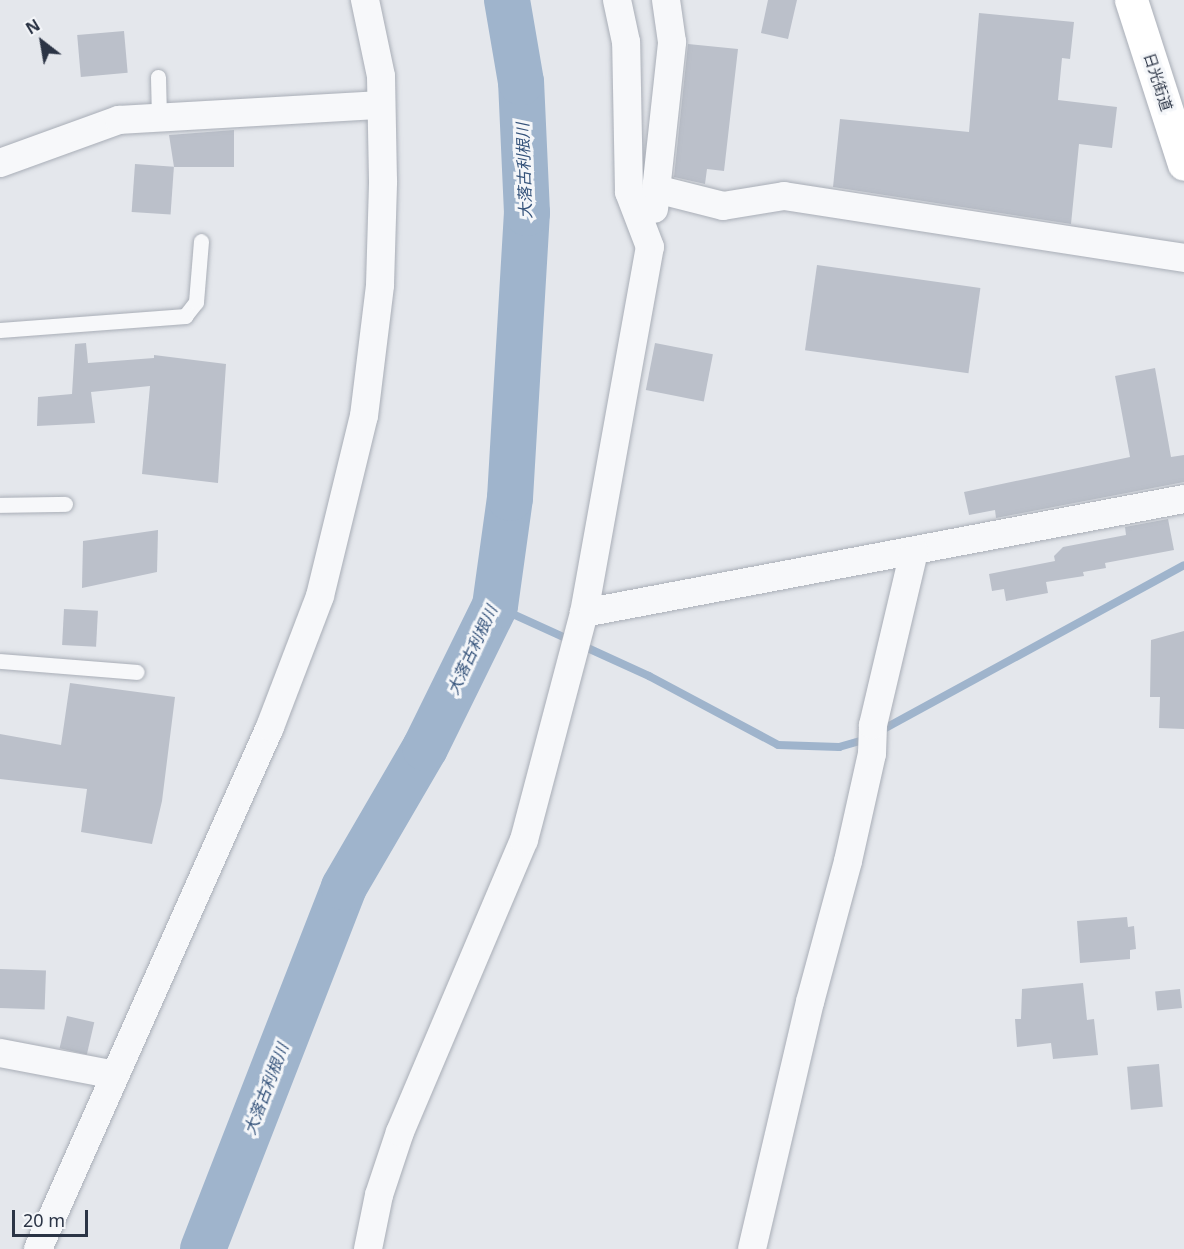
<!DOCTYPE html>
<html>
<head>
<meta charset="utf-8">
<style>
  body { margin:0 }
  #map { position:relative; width:1184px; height:1249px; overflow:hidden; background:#e4e7ec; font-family:"Noto Sans","Noto Sans JP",sans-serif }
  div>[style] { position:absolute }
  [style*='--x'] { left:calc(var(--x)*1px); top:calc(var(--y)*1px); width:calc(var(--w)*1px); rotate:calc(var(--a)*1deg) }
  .stream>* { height:8px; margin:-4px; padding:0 4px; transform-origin:4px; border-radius:4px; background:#9fb4cc }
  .river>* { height:46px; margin:-23px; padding:0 23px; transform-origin:23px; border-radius:23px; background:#9fb4cc }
  .building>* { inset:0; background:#bbc0ca; transform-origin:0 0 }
  .roads { filter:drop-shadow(0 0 2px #a9aeb7) drop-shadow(0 0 2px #a9aeb7) }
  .service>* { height:15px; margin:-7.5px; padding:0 7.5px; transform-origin:7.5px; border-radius:7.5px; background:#f7f8fa }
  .minor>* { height:28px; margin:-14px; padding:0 14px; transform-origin:14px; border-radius:14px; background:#f7f8fa }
  .trunk>* { height:33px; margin:-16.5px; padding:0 16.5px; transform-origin:16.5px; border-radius:16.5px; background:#fff }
  span { translate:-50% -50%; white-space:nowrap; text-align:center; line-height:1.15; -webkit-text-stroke:6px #f4f6f9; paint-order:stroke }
  .street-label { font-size:15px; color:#2b3445 }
  .water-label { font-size:16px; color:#34527a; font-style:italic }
  .north { position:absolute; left:12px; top:12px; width:60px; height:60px; -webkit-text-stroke:4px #f4f6f9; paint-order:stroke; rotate:329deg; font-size:16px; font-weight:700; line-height:24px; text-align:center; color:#2b3445 }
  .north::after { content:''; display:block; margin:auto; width:21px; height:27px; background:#2b3445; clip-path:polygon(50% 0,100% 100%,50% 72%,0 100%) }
  .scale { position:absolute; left:12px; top:1210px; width:76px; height:27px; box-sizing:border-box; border:3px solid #2b3445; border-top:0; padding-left:8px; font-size:18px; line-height:21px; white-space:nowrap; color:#2b3445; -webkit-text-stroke:4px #f4f6f9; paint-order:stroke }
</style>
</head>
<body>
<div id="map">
  <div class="stream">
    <i style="--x:495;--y:606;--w:82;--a:24.4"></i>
    <i style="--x:581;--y:645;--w:75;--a:24.5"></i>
    <i style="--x:649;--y:676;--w:146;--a:28.1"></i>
    <i style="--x:778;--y:745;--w:61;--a:1.9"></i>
    <i style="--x:839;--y:747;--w:29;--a:-16"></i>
    <i style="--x:880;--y:731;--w:346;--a:-28.6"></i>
  </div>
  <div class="river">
    <i style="--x:203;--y:1249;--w:388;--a:-68.7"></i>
    <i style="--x:344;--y:887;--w:161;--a:-59.8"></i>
    <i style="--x:425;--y:748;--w:158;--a:-63.8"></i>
    <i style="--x:495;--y:606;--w:109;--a:-82.1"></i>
    <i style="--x:510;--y:498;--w:286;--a:-86.6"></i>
    <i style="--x:527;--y:213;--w:131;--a:-92.6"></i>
    <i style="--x:521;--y:82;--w:83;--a:-99.7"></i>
  </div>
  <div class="building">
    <i style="clip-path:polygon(768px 0,797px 0,788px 39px,761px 33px)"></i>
    <i style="clip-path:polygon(979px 13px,1074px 22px,1070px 59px,1062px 58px,1058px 100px,1117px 107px,1112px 148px,1079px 144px,1071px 224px,833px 187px,840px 119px,969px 132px)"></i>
    <i style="left:124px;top:31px;width:42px;height:47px;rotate:85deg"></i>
    <i style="clip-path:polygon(688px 44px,738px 49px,724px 171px,707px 169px,705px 184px,674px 177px)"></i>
    <i style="clip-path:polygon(234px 130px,234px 167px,174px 167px,169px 135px)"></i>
    <i style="left:135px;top:164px;width:39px;height:48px;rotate:4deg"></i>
    <i style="left:817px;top:265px;width:165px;height:86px;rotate:8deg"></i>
    <i style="clip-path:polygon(86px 343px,88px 363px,154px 358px,154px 355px,226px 364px,218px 483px,142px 474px,150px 386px,91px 392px,95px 423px,37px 426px,38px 397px,72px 394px,75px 344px)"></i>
    <i style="left:655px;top:343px;width:59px;height:48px;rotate:11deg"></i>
    <i style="clip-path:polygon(1155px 368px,1171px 457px,1184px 455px,1184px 482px,996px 518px,995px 510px,969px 515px,964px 492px,1130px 457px,1115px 376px)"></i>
    <i style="clip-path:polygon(1168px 519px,1174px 550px,1105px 563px,1106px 568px,1083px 572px,1084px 576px,1046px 582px,1048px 593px,1006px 601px,1004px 589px,992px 591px,989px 574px,1055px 561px,1054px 556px,1063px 547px,1126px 535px,1125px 527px)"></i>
    <i style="clip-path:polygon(158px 530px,157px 572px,82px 588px,83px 541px)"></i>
    <i style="left:64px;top:609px;width:34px;height:36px;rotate:3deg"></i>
    <i style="clip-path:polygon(1184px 631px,1184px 729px,1159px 728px,1160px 697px,1150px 697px,1151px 640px)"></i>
    <i style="clip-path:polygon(70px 683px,175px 697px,162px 801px,152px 844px,81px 832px,87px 789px,0 779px,0 734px,61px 745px)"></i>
    <i style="clip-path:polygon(1127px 917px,1128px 927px,1134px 926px,1136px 949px,1130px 950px,1130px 959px,1080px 963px,1077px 921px)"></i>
    <i style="left:0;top:969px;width:46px;height:39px;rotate:2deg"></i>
    <i style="clip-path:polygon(1083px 983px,1087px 1020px,1094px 1019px,1098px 1055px,1053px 1059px,1051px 1043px,1017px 1047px,1015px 1019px,1021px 1019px,1022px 989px)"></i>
    <i style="left:1180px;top:989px;width:19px;height:25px;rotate:84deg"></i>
    <i style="left:67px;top:1016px;width:28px;height:33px;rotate:13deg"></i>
    <i style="left:1159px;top:1064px;width:43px;height:32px;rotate:85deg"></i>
  </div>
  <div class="roads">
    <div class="service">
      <i style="--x:158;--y:77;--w:41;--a:88.6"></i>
      <i style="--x:0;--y:330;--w:186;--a:-4.3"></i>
      <i style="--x:185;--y:316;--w:18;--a:-52"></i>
      <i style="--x:196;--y:302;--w:61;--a:-85.3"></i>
      <i style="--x:0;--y:505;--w:65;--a:-0.9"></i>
      <i style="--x:0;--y:661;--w:137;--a:4.6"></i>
    </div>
    <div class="minor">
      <i style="--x:0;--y:163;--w:127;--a:-19.9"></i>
      <i style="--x:119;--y:120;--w:262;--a:-3.3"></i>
      <i style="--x:656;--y:189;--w:69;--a:14.2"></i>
      <i style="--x:723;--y:206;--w:62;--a:-9.3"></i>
      <i style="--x:784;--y:196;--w:405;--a:8.8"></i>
      <i style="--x:654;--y:209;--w:168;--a:-83.8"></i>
      <i style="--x:672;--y:42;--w:42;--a:-98.1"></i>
      <i style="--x:584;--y:613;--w:611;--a:-10.76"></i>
      <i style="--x:0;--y:1053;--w:117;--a:10.8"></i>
      <i style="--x:38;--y:1249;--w:571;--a:-66.04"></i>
      <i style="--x:270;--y:727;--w:140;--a:-69.1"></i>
      <i style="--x:320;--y:596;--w:185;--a:-76.3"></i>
      <i style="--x:364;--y:416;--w:132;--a:-83"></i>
      <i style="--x:380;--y:285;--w:104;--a:-88.3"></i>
      <i style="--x:383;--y:181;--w:105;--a:-91.1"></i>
      <i style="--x:381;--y:76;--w:78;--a:-101.9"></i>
      <i style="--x:368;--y:1249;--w:55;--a:-78.5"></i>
      <i style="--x:379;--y:1195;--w:66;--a:-71.6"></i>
      <i style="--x:400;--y:1132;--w:317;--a:-67"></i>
      <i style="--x:524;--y:840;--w:235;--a:-75.2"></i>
      <i style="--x:584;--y:613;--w:372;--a:-79.8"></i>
      <i style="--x:650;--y:247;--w:59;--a:-110.9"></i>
      <i style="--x:629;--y:192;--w:150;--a:-91.1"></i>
      <i style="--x:626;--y:42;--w:43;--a:-102.1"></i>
      <i style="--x:752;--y:1249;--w:254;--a:-76.8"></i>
      <i style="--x:810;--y:1002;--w:146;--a:-74.9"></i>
      <i style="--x:848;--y:861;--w:110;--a:-77.4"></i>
      <i style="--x:872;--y:754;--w:29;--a:-88"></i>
      <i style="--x:873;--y:725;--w:178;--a:-76.7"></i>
    </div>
    <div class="trunk">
      <i style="--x:1131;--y:0;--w:172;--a:72.1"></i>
    </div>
  </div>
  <div class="street-label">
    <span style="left:1158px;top:82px;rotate:72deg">日光街道</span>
  </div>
  <div class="water-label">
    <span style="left:524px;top:171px;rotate:-92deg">大落古利根川</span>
    <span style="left:472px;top:650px;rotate:-65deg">大落古利根川</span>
    <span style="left:266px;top:1089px;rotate:-69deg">大落古利根川</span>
  </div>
  <div class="north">N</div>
  <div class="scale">20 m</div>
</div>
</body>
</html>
